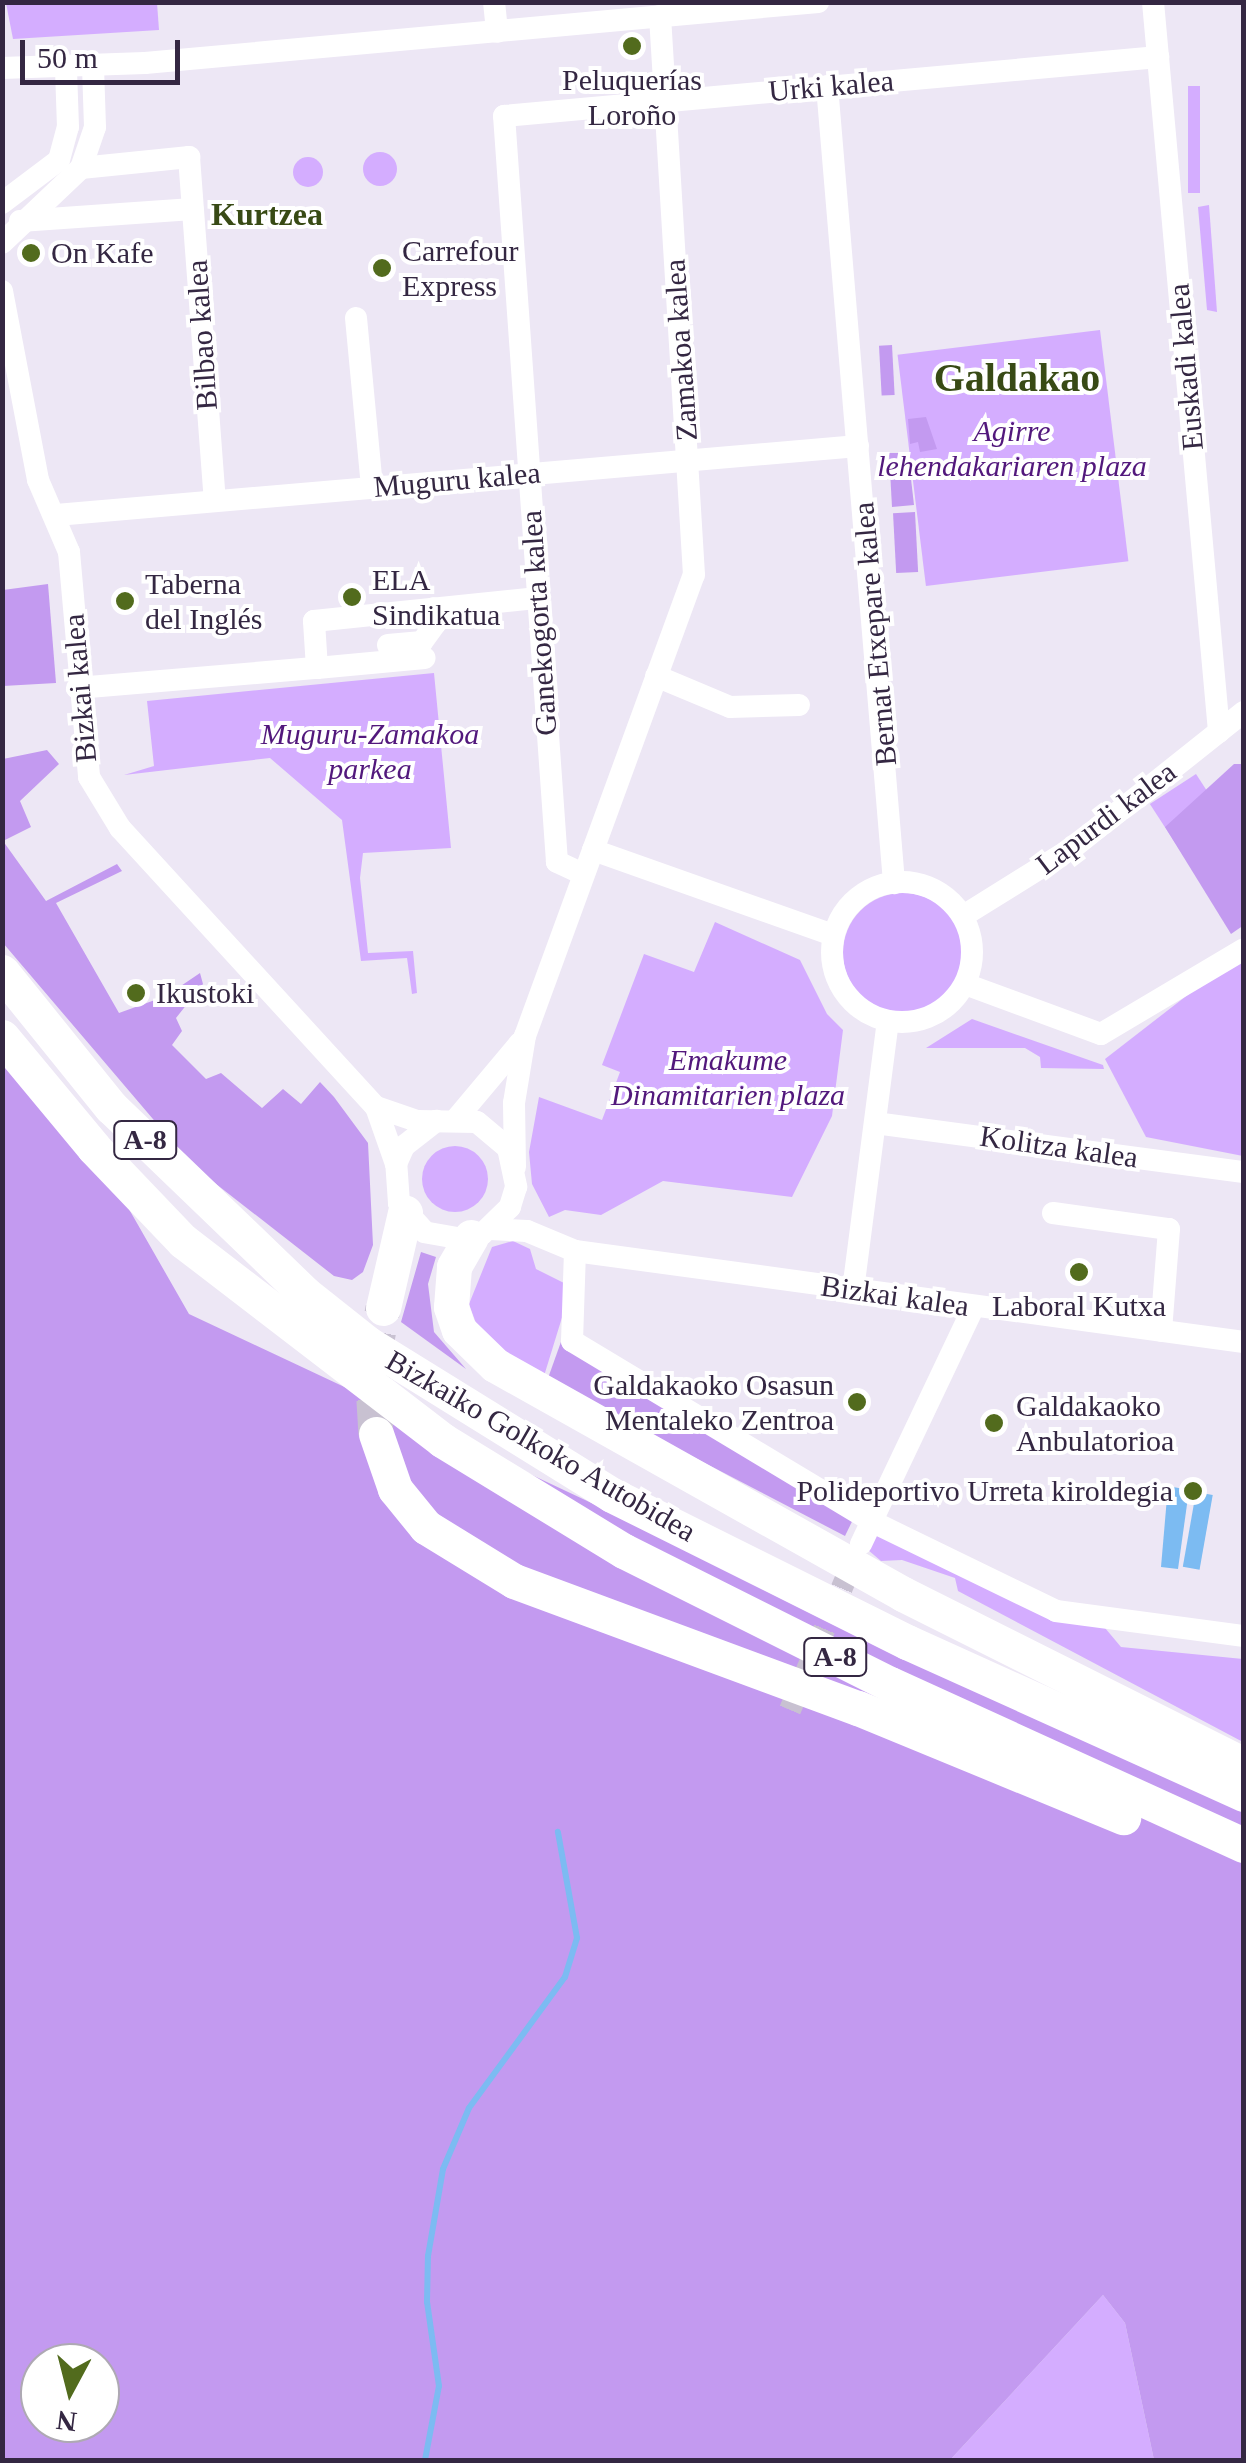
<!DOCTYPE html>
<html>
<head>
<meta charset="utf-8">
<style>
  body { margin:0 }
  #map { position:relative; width:1246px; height:2463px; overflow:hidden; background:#ede7f5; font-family:"Times New Roman",serif }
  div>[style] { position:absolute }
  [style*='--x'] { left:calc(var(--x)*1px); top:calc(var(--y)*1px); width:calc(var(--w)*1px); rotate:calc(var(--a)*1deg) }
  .green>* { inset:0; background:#d4adff; transform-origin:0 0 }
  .round { border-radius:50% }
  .forest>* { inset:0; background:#c39af0; transform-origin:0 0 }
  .water>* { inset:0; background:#7cbbf2; transform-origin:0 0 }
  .stream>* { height:6px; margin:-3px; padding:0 3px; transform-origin:3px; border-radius:3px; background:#7cbbf2 }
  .minor-tunnel>* { height:22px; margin-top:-11px; transform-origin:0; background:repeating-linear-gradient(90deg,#c8c1d1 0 22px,transparent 0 33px) }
  .highway-tunnel>* { height:35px; margin-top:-17.5px; transform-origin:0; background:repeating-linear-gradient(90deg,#c8c1d1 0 35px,transparent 0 53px) }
  .minor>* { height:22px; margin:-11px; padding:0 11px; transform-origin:11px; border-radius:11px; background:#fff }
  .minor>.ring { margin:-11px; padding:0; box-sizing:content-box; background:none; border:22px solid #fff; border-radius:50% }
  .highway>* { height:35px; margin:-17.5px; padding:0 17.5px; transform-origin:17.5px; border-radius:17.5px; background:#fff }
  .dots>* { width:28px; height:28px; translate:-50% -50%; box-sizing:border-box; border:5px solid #fff; border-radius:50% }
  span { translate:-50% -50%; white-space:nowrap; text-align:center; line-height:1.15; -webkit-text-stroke:8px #fff; paint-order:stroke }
  .shield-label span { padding:2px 8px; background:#fff; border:2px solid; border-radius:8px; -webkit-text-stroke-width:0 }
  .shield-label { font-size:28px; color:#342742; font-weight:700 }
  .poi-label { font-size:30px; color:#342742 }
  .left { translate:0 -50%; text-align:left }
  .right { translate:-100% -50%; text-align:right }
  .street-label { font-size:30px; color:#342742 }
  .park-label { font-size:30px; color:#52187c; font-style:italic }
  .neighbourhood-label { font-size:32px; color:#384a15; font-weight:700 }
  .district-label { font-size:40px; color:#384a15; font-weight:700 }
  .frame { position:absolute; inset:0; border:5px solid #342742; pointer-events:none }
  .north { position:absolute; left:20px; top:2343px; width:100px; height:100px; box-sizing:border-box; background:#fff; border:2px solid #aea9b3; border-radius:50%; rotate:187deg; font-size:28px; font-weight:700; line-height:40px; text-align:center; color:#342742 }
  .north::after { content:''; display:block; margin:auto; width:35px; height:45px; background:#526b1d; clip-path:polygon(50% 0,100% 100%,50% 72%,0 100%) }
  .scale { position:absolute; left:20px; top:40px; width:160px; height:45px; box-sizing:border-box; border:5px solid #342742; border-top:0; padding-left:12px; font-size:30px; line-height:35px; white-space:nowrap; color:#342742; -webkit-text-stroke:8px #fff; paint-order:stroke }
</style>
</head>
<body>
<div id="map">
  <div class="green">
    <i style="clip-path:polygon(6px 3px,157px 3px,159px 30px,13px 39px)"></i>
    <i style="left:1188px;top:86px;width:12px;height:107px"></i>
    <i class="round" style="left:363px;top:152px;width:34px;height:34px"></i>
    <i class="round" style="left:293px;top:157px;width:30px;height:30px"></i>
    <i style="clip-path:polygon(1209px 205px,1217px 312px,1207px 310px,1198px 207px)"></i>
    <i style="left:1100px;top:330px;width:233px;height:204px;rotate:83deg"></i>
    <i style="clip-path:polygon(434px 673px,451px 848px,363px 853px,360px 878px,368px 953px,413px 951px,417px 993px,412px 994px,407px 958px,361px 961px,342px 820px,270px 758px,124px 775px,154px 766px,147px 701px)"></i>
    <i style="left:1196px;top:774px;width:86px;height:55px;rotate:57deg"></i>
    <i class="round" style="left:843px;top:893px;width:120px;height:120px"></i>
    <i style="clip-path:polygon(715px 922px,800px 960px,827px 1014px,843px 1030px,832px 1116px,792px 1197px,663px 1181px,601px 1215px,565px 1210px,549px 1217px,532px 1184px,529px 1152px,539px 1097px,602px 1120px,620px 1072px,602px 1065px,644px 954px,694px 972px)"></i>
    <i style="clip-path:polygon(1243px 952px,1243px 1156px,1146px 1137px,1105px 1059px)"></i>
    <i style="clip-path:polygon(972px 1019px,1103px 1065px,1104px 1069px,1041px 1068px,1040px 1057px,1025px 1048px,926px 1048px)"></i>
    <i class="round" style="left:422px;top:1146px;width:66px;height:66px"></i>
    <i style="clip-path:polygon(513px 1241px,530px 1249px,536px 1269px,566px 1284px,568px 1298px,544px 1376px,481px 1337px,469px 1304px,492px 1247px)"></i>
    <i style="clip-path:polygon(873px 1522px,1095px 1616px,1121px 1647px,1243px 1659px,1243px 1742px,958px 1591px,955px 1578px,902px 1560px,881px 1561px,861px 1544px)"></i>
    <i style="clip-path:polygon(1103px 2295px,1125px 2323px,1154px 2460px,950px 2460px)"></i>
  </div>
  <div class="forest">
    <i style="left:892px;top:345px;width:50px;height:13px;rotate:87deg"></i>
    <i style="clip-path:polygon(926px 417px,937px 449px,920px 452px,918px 442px,910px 444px,908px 419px)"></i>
    <i style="clip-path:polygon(889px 453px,908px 453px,914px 505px,892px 507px)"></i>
    <i style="left:915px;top:512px;width:60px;height:22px;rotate:87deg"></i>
    <i style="clip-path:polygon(48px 584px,56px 683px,3px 686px,3px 590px)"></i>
    <i style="clip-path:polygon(47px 750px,59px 764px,20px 801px,31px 827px,3px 841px,46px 901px,117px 864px,122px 871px,56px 903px,119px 1013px,166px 996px,200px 973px,203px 984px,176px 1018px,182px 1031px,172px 1045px,206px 1079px,221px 1073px,262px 1108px,283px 1089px,301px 1104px,320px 1082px,334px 1097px,368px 1143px,373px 1245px,363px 1272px,352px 1280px,334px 1276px,193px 1166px,3px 943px,3px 759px)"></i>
    <i style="clip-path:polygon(1234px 764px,1243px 764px,1244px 925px,1231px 934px,1165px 827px)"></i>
    <i style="clip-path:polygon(evenodd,2px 1035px,94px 1148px,189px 1314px,1243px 1809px,1243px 2460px,1154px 2460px,1125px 2323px,1103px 2295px,950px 2460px,3px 2460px,2px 1035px,40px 2363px,100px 2363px,100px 2423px,40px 2423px,40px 2363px)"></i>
    <i style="clip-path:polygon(421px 1252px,436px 1257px,428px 1284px,434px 1332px,466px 1369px,401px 1322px)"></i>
    <i style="clip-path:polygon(562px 1339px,861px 1503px,845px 1536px,547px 1381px)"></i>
  </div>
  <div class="water">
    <i style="clip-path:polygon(1168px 1486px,1189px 1490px,1178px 1569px,1161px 1567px)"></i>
    <i style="left:1196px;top:1492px;width:17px;height:76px;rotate:10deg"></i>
  </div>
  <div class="stream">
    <i style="--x:425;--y:2460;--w:75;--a:-79.3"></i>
    <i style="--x:439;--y:2386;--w:85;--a:-98.1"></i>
    <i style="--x:427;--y:2302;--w:46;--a:-88.8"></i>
    <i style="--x:428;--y:2256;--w:88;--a:-80.2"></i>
    <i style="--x:443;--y:2169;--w:66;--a:-66.9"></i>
    <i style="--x:469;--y:2108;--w:162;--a:-53.8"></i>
    <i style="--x:565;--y:1977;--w:41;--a:-72.9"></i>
    <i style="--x:577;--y:1938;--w:108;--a:-100.2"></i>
  </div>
  <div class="minor-tunnel">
    <i style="--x:790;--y:1710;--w:166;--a:-67"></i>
  </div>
  <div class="highway-tunnel">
    <i style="--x:376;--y:1434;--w:68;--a:-93.4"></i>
    <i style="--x:372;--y:1366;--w:59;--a:-79.3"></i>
  </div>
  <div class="minor">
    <i style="--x:494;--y:2;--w:30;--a:84"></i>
    <i style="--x:1153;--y:2;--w:733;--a:84.83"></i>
    <i style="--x:2;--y:68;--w:143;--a:-2"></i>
    <i style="--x:145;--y:63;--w:676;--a:-5.18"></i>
    <i style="--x:827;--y:86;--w:800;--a:85.19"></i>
    <i style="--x:81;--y:168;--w:109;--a:-5.8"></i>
    <i style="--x:189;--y:157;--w:344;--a:85.7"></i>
    <i style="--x:2;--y:203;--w:71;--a:-37"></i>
    <i style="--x:59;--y:160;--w:34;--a:-75"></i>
    <i style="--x:68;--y:127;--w:58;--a:-92"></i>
    <i style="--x:20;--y:221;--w:173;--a:-4"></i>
    <i style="--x:2;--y:243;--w:109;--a:-43.5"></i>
    <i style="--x:81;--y:168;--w:43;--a:-71.1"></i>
    <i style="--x:95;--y:127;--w:60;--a:-91.9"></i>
    <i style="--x:2;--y:291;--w:192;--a:79.2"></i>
    <i style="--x:38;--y:480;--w:78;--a:66.7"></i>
    <i style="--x:69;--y:552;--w:226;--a:84.9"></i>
    <i style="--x:89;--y:777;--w:60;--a:58.7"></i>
    <i style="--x:120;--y:828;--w:379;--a:47.5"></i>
    <i style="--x:376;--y:1107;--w:60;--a:70.7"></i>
    <i style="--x:356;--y:318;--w:170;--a:84.6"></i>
    <i style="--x:56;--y:515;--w:805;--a:-4.92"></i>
    <i style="--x:388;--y:645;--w:34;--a:-5"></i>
    <i style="--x:422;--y:642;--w:24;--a:-54"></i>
    <i style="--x:436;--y:623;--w:15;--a:-98"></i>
    <i style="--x:317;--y:668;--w:108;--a:-5.3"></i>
    <i style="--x:656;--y:676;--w:80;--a:22.7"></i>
    <i style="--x:730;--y:707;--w:69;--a:-1.7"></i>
    <i style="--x:77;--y:688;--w:241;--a:-4.8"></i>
    <i style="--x:317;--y:668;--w:47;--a:-93.7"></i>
    <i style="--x:314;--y:621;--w:225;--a:-5.9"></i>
    <i style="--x:593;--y:850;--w:255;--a:19.5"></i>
    <i style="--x:583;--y:874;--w:29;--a:-155"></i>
    <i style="--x:557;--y:862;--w:748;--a:-94.06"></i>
    <i style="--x:504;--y:116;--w:657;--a:-5.15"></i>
    <i class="ring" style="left:832px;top:882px;width:118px;height:118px"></i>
    <i style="--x:963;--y:916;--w:131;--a:-31.9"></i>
    <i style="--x:1074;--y:847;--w:217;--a:-38.5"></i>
    <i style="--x:965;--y:984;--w:145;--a:20.2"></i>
    <i style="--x:1101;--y:1034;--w:166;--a:-30.7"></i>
    <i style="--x:376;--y:1107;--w:43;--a:18.9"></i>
    <i style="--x:417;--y:1121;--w:60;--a:1"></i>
    <i style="--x:477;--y:1122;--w:40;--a:40"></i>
    <i style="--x:508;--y:1148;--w:40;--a:78"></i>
    <i style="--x:516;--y:1187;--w:21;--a:107"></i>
    <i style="--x:510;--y:1207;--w:39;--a:136"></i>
    <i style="--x:482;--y:1234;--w:20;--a:165"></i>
    <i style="--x:463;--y:1239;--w:39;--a:-170"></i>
    <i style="--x:425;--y:1232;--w:39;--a:-132"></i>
    <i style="--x:399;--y:1203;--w:39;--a:-94"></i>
    <i style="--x:396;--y:1164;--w:20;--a:-66"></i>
    <i style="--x:404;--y:1146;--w:41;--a:-38"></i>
    <i style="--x:457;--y:1118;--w:98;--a:-50"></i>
    <i style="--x:875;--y:1123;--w:372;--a:7.6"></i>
    <i style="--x:515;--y:1167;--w:64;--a:-90.9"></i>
    <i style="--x:514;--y:1103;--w:68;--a:-80.7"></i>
    <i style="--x:525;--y:1036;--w:491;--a:-69.9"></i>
    <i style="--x:694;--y:575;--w:560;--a:-93.48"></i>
    <i style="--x:1053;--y:1213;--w:117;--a:7.9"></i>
    <i style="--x:1169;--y:1229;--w:102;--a:94.5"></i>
    <i style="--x:490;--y:1229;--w:37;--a:3"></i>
    <i style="--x:527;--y:1231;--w:52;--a:22.6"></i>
    <i style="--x:575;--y:1251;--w:675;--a:7.75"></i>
    <i style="--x:575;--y:1251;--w:90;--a:91.9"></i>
    <i style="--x:572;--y:1341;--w:351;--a:31"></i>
    <i style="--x:873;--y:1522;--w:203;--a:25.9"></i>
    <i style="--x:1056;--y:1611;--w:190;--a:7.6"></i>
    <i style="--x:853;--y:1290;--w:271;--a:-82.6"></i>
    <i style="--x:861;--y:1544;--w:263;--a:-64.6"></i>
  </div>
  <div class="highway">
    <i style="--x:2;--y:972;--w:174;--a:51.1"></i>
    <i style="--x:111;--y:1107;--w:268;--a:43.9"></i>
    <i style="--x:304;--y:1293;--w:80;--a:38.4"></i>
    <i style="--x:367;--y:1343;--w:288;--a:31.8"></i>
    <i style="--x:612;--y:1495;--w:330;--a:26.5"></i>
    <i style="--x:907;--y:1642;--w:370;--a:24.3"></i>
    <i style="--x:2;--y:1037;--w:144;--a:50.3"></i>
    <i style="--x:94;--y:1148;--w:129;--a:46.3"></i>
    <i style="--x:183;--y:1241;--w:327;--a:37.5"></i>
    <i style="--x:442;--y:1440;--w:213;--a:31.4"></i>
    <i style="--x:624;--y:1551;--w:297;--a:26.6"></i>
    <i style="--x:890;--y:1684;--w:389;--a:24.5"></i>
    <i style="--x:471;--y:1237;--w:34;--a:120"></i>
    <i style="--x:454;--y:1267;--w:40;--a:94.3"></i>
    <i style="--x:451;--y:1307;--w:24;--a:71"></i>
    <i style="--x:459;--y:1330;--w:50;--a:44.2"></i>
    <i style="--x:495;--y:1365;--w:468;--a:29.3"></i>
    <i style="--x:903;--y:1594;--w:381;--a:26.6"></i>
    <i style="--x:383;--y:1308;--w:98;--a:-77"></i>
    <i style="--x:376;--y:1434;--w:58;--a:70.9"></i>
    <i style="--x:395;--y:1489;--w:49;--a:50.8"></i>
    <i style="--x:426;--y:1527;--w:103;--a:31.5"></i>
    <i style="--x:514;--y:1581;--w:367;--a:20.3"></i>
    <i style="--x:858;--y:1708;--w:287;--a:22.4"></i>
  </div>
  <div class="dots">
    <i style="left:632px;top:46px;background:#526b1d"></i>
    <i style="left:31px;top:253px;background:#526b1d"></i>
    <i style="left:382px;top:268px;background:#526b1d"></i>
    <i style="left:352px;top:597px;background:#526b1d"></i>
    <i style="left:125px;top:601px;background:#526b1d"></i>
    <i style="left:136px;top:993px;background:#526b1d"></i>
    <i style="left:1079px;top:1272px;background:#526b1d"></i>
    <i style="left:857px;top:1402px;background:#526b1d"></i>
    <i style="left:994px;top:1423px;background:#526b1d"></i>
    <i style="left:1193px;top:1491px;background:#526b1d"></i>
  </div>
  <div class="shield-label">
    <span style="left:145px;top:1140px">A-8</span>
    <span style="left:835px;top:1657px">A-8</span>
  </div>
  <div class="poi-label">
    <span style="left:632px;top:97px">Peluquerías<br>Loroño</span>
    <span class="left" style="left:402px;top:268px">Carrefour<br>Express</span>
    <span class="left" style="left:51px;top:253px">On Kafe</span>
    <span class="left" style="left:372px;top:597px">ELA<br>Sindikatua</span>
    <span class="left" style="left:145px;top:601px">Taberna<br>del Inglés</span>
    <span class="left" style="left:156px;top:993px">Ikustoki</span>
    <span style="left:1079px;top:1306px">Laboral Kutxa</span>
    <span class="right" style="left:834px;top:1402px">Galdakaoko Osasun<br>Mentaleko Zentroa</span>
    <span class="left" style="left:1016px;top:1423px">Galdakaoko<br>Anbulatorioa</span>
    <span class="right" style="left:1173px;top:1491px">Polideportivo Urreta kiroldegia</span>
  </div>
  <div class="street-label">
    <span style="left:831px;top:86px;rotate:-5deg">Urki kalea</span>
    <span style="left:202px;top:335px;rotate:-94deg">Bilbao kalea</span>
    <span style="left:681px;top:350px;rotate:-94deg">Zamakoa kalea</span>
    <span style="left:1186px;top:367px;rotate:-95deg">Euskadi kalea</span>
    <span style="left:457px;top:480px;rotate:-5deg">Muguru kalea</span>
    <span style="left:539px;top:623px;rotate:-94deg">Ganekogorta kalea</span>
    <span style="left:875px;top:634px;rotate:-95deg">Bernat Etxepare kalea</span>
    <span style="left:80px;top:688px;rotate:-95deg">Bizkai kalea</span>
    <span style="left:1106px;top:818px;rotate:-37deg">Lapurdi kalea</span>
    <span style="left:1059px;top:1147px;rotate:8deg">Kolitza kalea</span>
    <span style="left:895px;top:1296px;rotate:8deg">Bizkai kalea</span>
    <span style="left:541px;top:1446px;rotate:30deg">Bizkaiko Golkoko Autobidea</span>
  </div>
  <div class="park-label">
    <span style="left:1012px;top:448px">Agirre<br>lehendakariaren plaza</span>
    <span style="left:370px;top:751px">Muguru-Zamakoa<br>parkea</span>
    <span style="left:728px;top:1077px">Emakume<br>Dinamitarien plaza</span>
  </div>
  <div class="neighbourhood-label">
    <span style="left:267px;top:214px">Kurtzea</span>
  </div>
  <div class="district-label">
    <span style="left:1017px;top:378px">Galdakao</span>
  </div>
  <div class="frame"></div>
  <div class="north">N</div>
  <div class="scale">50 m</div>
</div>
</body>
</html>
